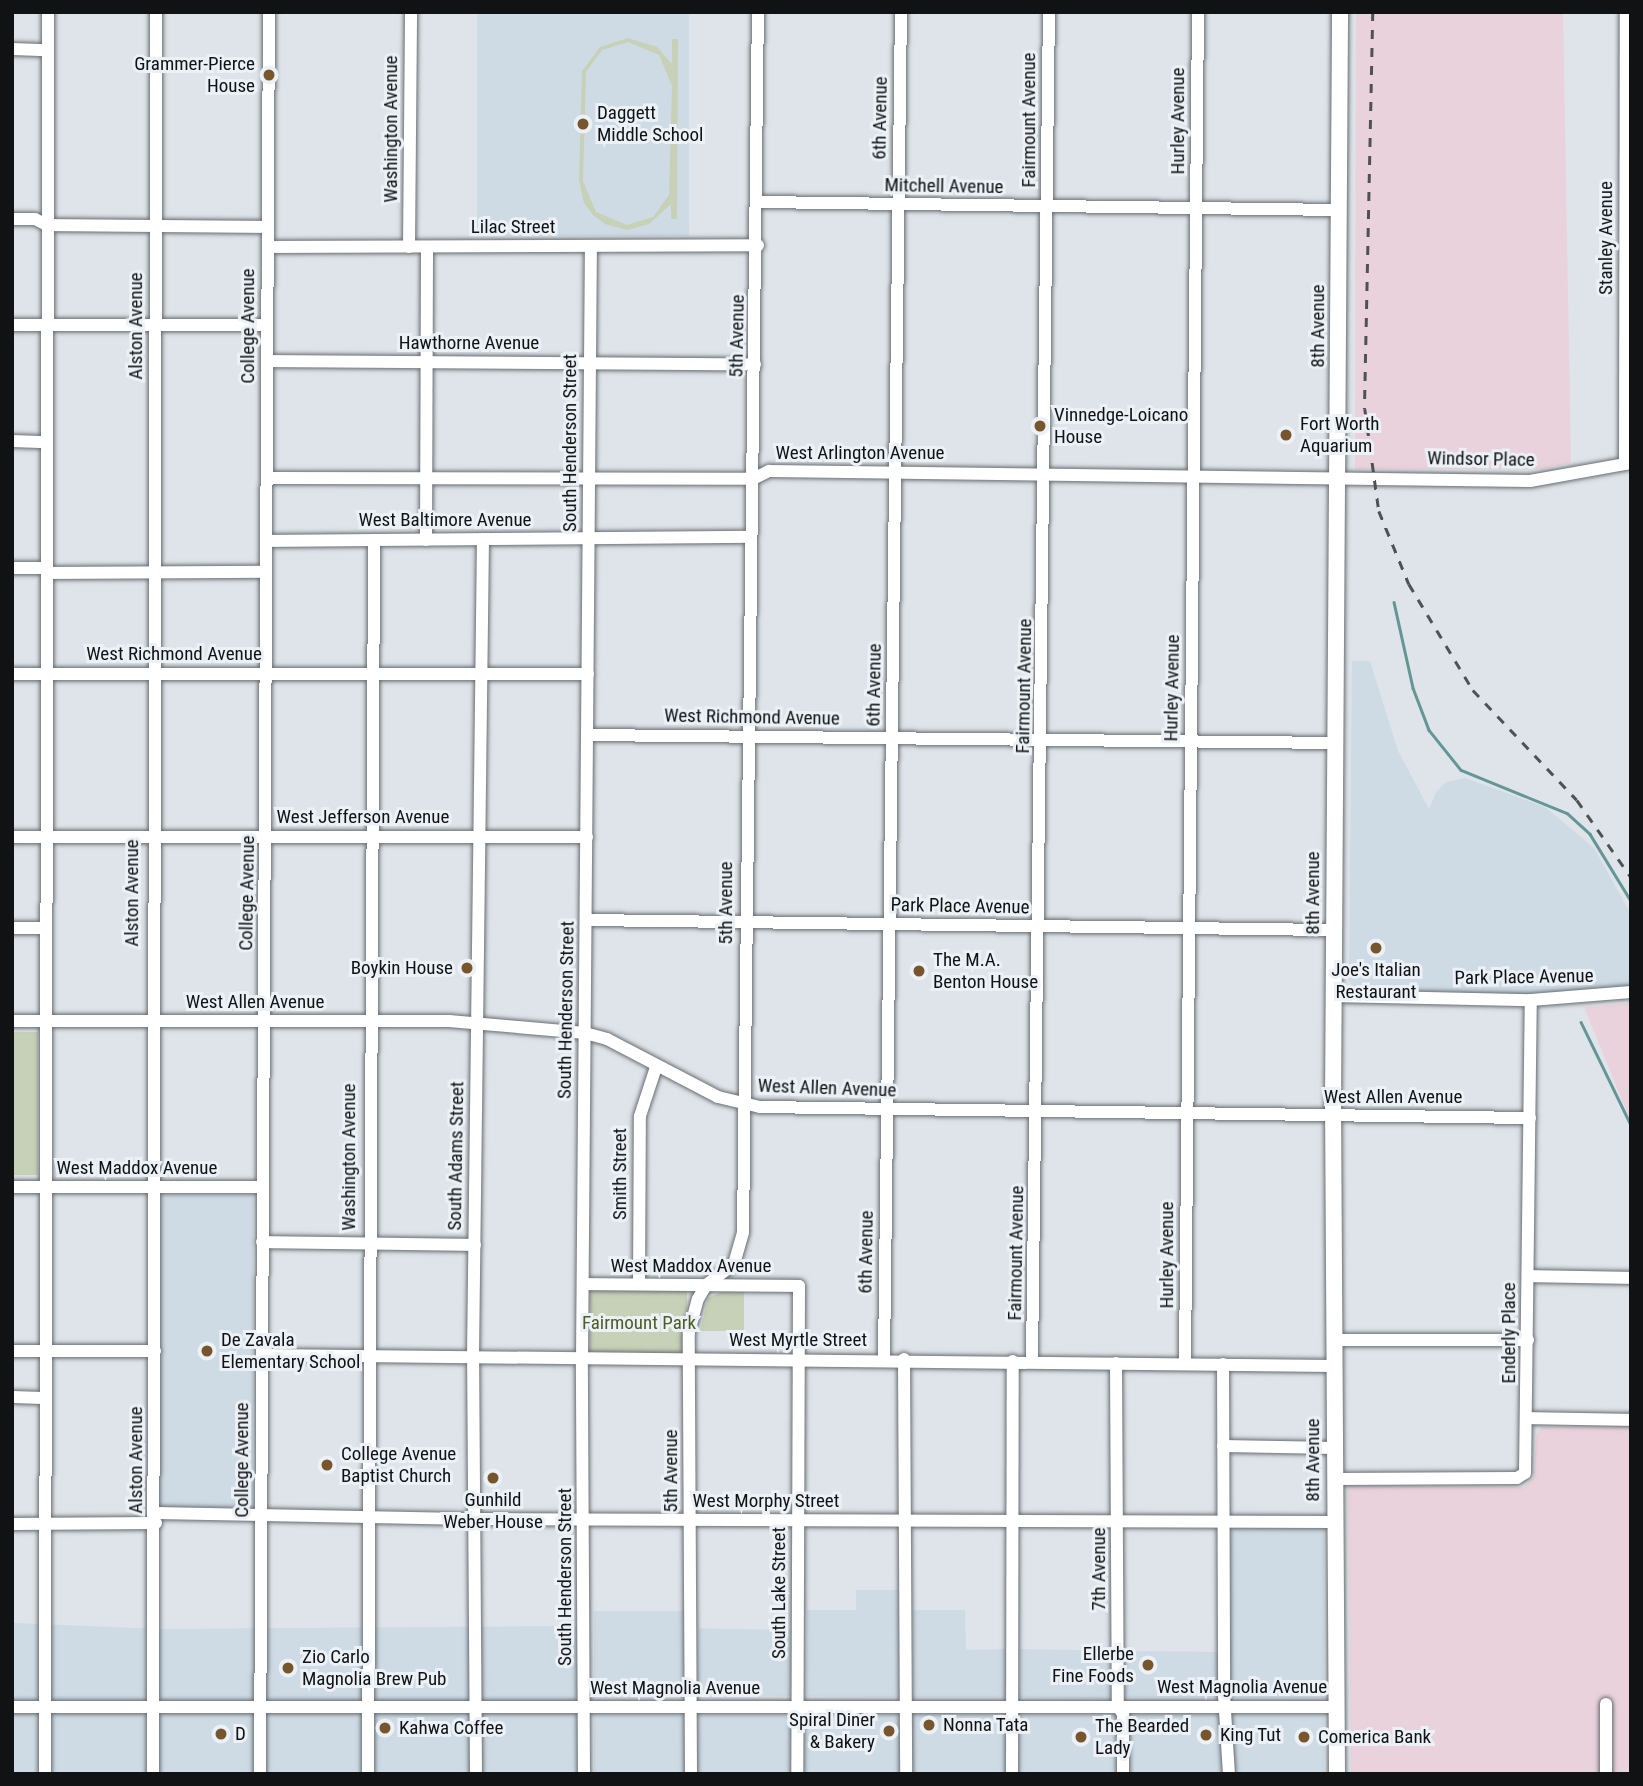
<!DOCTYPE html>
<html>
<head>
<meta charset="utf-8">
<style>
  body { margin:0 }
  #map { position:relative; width:1643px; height:1786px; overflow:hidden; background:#dee4e9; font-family:"Roboto Condensed",sans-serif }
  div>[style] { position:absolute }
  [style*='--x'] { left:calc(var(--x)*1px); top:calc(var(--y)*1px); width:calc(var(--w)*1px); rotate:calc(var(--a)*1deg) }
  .built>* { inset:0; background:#cedae4; transform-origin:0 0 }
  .industrial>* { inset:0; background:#ead2dc }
  .green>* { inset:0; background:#c7d1b7; transform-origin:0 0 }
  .stream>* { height:2.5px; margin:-1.25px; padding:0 1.25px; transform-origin:1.25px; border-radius:1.25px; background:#659696 }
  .roads { filter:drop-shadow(0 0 2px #686e72) drop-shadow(0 0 2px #686e72) }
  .minor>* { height:12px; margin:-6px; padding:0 6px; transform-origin:6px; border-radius:6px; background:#fff }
  .major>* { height:16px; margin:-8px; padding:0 8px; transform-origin:8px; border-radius:8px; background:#fff }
  .rail>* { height:2.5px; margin-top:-1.25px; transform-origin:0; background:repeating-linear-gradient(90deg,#4f5254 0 9px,transparent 0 18px) }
  .dots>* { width:19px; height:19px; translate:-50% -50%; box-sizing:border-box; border:4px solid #ebf1f6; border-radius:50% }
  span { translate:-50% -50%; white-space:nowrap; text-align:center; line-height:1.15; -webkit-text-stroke:6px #ebf1f6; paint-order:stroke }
  .poi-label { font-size:19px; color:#101213 }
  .right { translate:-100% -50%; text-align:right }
  .left { translate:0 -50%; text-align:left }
  .street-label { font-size:19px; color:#101213 }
  .park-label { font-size:19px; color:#4c5d26 }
  .frame { position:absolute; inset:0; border:14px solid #101213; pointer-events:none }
</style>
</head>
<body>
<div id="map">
  <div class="built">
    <i style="left:477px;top:12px;width:212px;height:224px"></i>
    <i style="clip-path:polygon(1352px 661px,1370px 661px,1398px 751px,1429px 809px,1436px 792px,1446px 782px,1465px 778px,1545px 807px,1594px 848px,1631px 914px,1631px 986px,1522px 995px,1356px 990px,1349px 981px)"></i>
    <i style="left:253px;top:1195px;width:312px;height:94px;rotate:90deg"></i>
    <i style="clip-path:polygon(1224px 1521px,1324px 1523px,1324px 1698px,1125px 1697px,1125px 1651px,1224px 1652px)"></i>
    <i style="clip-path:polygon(856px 1590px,902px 1590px,902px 1697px,807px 1696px,807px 1610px,856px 1610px)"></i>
    <i style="clip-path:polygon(913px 1610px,965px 1610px,966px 1650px,1009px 1649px,1009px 1697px,913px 1697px)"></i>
    <i style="left:594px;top:1611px;width:92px;height:85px"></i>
    <i style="clip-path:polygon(12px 1623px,161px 1629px,584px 1626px,581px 1774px,12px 1774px)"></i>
    <i style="left:795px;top:1630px;width:66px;height:97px;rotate:91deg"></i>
    <i style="left:1020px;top:1649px;width:94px;height:48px;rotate:1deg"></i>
    <i style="left:594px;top:1715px;width:730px;height:59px"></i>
  </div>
  <div class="industrial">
    <i style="clip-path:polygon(1356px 12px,1563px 12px,1571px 463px,1542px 469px,1355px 469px)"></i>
    <i style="clip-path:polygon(1631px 1003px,1631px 1122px,1584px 1007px)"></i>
    <i style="clip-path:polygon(1542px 1427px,1631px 1427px,1631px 1774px,1351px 1774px,1348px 1486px,1524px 1487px,1534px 1478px,1536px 1435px)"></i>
  </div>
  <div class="green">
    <i style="clip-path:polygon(evenodd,628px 38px,657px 47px,672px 64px,672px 39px,678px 39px,677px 219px,671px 219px,671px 204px,649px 224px,627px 230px,605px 224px,593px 215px,584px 203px,579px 181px,582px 71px,600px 47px,628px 38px,628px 42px,659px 55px,672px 86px,669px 195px,653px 217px,627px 225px,596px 212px,583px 181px,586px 72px,602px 50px,628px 42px)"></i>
    <i style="left:12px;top:1032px;width:26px;height:143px"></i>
    <i style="left:590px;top:1291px;width:97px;height:64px"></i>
    <i style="clip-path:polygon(722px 1292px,744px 1292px,744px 1331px,700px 1331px,708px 1298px)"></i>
  </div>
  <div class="stream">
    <i style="--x:1394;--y:602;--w:88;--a:77.5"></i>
    <i style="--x:1413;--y:688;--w:45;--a:69.1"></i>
    <i style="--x:1429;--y:730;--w:51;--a:51.3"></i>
    <i style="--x:1461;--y:770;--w:114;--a:22.1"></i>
    <i style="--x:1567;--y:813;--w:31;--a:42"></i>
    <i style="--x:1590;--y:834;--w:79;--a:58.5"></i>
    <i style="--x:1581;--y:1022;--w:114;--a:64.1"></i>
  </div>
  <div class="roads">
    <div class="minor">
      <i style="--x:12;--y:49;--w:35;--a:2"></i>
      <i style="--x:759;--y:202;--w:580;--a:0.79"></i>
      <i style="--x:12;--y:219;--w:23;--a:0"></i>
      <i style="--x:35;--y:219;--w:13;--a:27"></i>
      <i style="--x:47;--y:225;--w:221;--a:0.5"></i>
      <i style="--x:268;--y:247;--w:490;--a:-0.2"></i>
      <i style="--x:409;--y:247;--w:235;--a:-89.5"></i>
      <i style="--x:12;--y:325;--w:255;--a:0"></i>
      <i style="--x:267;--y:361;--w:488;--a:0.4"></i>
      <i style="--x:12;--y:441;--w:35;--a:2"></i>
      <i style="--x:1625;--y:464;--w:452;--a:-89.9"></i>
      <i style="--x:267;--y:478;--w:486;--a:0.1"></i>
      <i style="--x:753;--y:479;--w:18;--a:-27"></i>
      <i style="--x:769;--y:471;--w:761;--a:0.75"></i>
      <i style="--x:1530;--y:481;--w:103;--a:-10.1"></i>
      <i style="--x:426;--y:540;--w:293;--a:-89.8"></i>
      <i style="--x:266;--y:541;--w:484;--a:-0.5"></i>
      <i style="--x:12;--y:568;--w:35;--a:0"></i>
      <i style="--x:47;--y:573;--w:219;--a:-0.3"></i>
      <i style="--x:12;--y:674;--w:576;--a:0"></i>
      <i style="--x:587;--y:735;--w:748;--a:0.61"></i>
      <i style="--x:12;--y:837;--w:575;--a:0"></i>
      <i style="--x:586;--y:920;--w:748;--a:0.77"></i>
      <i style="--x:12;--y:928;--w:31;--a:0"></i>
      <i style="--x:1333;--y:996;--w:198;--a:1.2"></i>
      <i style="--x:1531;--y:1000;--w:100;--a:-4.6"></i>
      <i style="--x:12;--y:1021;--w:437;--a:0"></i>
      <i style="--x:449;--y:1021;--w:137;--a:5"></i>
      <i style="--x:585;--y:1033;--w:23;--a:15"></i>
      <i style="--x:607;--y:1039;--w:125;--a:27.6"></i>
      <i style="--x:718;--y:1097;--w:43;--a:13.4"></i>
      <i style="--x:760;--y:1107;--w:770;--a:0.82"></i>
      <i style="--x:12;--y:1187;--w:250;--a:0"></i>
      <i style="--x:262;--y:1242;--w:213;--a:0.8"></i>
      <i style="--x:1529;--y:1276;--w:102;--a:1.1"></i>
      <i style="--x:583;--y:1284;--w:216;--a:0.5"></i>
      <i style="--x:799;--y:1286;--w:488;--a:90.2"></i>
      <i style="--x:639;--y:1284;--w:168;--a:-89.7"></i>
      <i style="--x:640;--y:1116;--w:52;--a:-71.9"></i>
      <i style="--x:1334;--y:1340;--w:194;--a:0"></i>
      <i style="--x:12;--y:1351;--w:143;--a:0"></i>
      <i style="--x:262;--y:1355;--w:1072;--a:0.59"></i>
      <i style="--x:884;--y:1359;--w:1347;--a:-89.28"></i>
      <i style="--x:904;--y:1359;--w:415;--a:89.7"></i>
      <i style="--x:1032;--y:1361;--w:1349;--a:-89.28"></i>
      <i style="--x:1116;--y:1363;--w:344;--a:89.7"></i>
      <i style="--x:1118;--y:1707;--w:9;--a:54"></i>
      <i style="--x:1123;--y:1714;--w:60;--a:90"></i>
      <i style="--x:1185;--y:1364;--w:1352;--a:-89.45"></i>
      <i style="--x:1223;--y:1364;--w:331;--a:89.8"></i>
      <i style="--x:1224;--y:1695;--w:79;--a:86.4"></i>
      <i style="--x:12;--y:1397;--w:31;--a:2"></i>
      <i style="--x:1528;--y:1418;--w:103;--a:1.1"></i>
      <i style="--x:1223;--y:1446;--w:111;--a:1"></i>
      <i style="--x:1335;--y:1479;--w:182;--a:-0.3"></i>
      <i style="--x:1517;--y:1478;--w:9;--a:-32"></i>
      <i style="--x:1525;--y:1473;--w:473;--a:-89.3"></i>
      <i style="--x:156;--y:1513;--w:319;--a:1.1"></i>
      <i style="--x:475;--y:1519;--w:860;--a:0.2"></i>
      <i style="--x:12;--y:1524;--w:144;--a:-0.4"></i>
      <i style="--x:1606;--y:1704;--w:70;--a:90"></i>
      <i style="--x:12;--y:1707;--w:1325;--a:0"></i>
      <i style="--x:45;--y:1774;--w:1762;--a:-89.9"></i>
      <i style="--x:153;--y:1774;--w:1762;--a:-89.9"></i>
      <i style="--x:260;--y:1774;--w:1762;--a:-89.71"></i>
      <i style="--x:368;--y:1774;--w:1234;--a:-89.72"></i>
      <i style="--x:476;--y:1774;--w:417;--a:-90.4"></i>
      <i style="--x:473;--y:1357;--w:818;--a:-89.3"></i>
      <i style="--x:584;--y:1774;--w:416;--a:-90.3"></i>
      <i style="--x:582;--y:1358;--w:1112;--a:-89.54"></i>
      <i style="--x:691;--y:1774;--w:442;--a:-90.3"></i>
      <i style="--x:689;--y:1332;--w:34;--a:-75"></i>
      <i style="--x:698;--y:1299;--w:16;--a:-60"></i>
      <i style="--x:706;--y:1285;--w:35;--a:-37"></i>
      <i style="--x:734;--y:1264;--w:33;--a:-74"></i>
      <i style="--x:743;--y:1232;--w:1220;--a:-89.3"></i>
      <i style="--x:1012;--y:1774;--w:413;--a:-89.9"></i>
    </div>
    <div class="major">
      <i style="--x:1337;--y:1774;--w:670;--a:-90.34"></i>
      <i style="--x:1333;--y:1104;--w:1092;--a:-89.63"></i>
    </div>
  </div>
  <div class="rail">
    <i style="--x:1373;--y:12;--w:397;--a:91.2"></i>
    <i style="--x:1365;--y:409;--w:103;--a:82.2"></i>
    <i style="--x:1379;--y:511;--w:79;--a:67.7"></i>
    <i style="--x:1409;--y:584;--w:124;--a:58.9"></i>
    <i style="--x:1473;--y:690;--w:151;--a:46.6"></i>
    <i style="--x:1577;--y:800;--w:94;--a:55"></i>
  </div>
  <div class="dots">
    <i style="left:269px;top:75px;background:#78562d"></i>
    <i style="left:583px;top:124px;background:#78562d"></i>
    <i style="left:1040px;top:426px;background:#78562d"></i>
    <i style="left:1286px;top:435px;background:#78562d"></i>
    <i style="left:1376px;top:948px;background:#78562d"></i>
    <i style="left:467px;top:968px;background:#78562d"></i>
    <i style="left:919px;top:971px;background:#78562d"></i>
    <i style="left:207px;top:1351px;background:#78562d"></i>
    <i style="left:327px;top:1465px;background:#78562d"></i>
    <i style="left:493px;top:1478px;background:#78562d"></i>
    <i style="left:1148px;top:1665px;background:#78562d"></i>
    <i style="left:288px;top:1668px;background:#78562d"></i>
    <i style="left:929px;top:1725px;background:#78562d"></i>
    <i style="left:385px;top:1728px;background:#78562d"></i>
    <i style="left:889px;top:1731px;background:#78562d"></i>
    <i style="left:221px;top:1734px;background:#78562d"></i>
    <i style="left:1206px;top:1735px;background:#78562d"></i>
    <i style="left:1081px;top:1737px;background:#78562d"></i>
    <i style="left:1304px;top:1737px;background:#78562d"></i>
  </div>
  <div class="poi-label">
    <span class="right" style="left:255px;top:75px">Grammer-Pierce<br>House</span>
    <span class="left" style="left:597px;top:124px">Daggett<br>Middle School</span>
    <span class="left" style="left:1054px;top:426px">Vinnedge-Loicano<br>House</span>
    <span class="left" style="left:1300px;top:435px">Fort Worth<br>Aquarium</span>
    <span class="left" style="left:933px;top:971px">The M.A.<br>Benton House</span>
    <span class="right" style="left:453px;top:968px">Boykin House</span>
    <span style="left:1376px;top:981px">Joe's Italian<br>Restaurant</span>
    <span class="left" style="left:221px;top:1351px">De Zavala<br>Elementary School</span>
    <span class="left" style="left:341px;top:1465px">College Avenue<br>Baptist Church</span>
    <span style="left:493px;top:1511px">Gunhild<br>Weber House</span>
    <span class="right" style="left:1134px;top:1665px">Ellerbe<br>Fine Foods</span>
    <span class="left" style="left:302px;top:1668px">Zio Carlo<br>Magnolia Brew Pub</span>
    <span class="right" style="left:875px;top:1731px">Spiral Diner<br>&amp; Bakery</span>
    <span class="left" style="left:943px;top:1725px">Nonna Tata</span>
    <span class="left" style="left:1095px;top:1737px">The Bearded<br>Lady</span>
    <span class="left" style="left:399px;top:1728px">Kahwa Coffee</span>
    <span class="left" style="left:235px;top:1734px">D</span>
    <span class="left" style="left:1220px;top:1735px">King Tut</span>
    <span class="left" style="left:1318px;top:1737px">Comerica Bank</span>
  </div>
  <div class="street-label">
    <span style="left:880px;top:118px;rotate:-89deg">6th Avenue</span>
    <span style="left:1029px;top:120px;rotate:-90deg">Fairmount Avenue</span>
    <span style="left:1178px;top:121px;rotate:-90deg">Hurley Avenue</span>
    <span style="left:391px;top:129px;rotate:-90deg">Washington Avenue</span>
    <span style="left:944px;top:186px;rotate:1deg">Mitchell Avenue</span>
    <span style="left:513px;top:227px">Lilac Street</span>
    <span style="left:1606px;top:238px;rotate:-90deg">Stanley Avenue</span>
    <span style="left:136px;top:326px;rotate:-90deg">Alston Avenue</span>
    <span style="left:248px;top:326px;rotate:-90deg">College Avenue</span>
    <span style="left:1318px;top:326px;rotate:-90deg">8th Avenue</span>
    <span style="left:737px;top:336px;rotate:-89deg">5th Avenue</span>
    <span style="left:469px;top:343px">Hawthorne Avenue</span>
    <span style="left:570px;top:443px;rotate:-90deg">South Henderson Street</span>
    <span style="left:860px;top:453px">West Arlington Avenue</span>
    <span style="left:1481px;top:459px;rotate:1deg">Windsor Place</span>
    <span style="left:445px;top:520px">West Baltimore Avenue</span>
    <span style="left:174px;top:654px">West Richmond Avenue</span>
    <span style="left:874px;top:685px;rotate:-89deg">6th Avenue</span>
    <span style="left:1024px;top:686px;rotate:-89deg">Fairmount Avenue</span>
    <span style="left:1172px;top:688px;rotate:-89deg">Hurley Avenue</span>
    <span style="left:752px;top:717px;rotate:1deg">West Richmond Avenue</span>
    <span style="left:363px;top:817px">West Jefferson Avenue</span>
    <span style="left:132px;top:893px;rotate:-90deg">Alston Avenue</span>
    <span style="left:247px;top:893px;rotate:-89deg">College Avenue</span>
    <span style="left:1313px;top:893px;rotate:-90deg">8th Avenue</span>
    <span style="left:726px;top:903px;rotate:-90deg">5th Avenue</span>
    <span style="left:960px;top:906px;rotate:1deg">Park Place Avenue</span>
    <span style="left:1524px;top:977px;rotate:-1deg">Park Place Avenue</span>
    <span style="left:255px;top:1002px">West Allen Avenue</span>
    <span style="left:566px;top:1010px;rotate:-89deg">South Henderson Street</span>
    <span style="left:827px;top:1088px;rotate:2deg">West Allen Avenue</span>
    <span style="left:1393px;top:1097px">West Allen Avenue</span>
    <span style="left:456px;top:1156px;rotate:-89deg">South Adams Street</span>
    <span style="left:349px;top:1157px;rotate:-90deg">Washington Avenue</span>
    <span style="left:137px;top:1168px">West Maddox Avenue</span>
    <span style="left:620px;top:1174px;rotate:-90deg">Smith Street</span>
    <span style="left:866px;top:1252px;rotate:-89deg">6th Avenue</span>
    <span style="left:1016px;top:1253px;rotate:-89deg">Fairmount Avenue</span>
    <span style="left:1167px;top:1255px;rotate:-90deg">Hurley Avenue</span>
    <span style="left:691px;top:1266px">West Maddox Avenue</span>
    <span style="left:1509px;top:1333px;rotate:-90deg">Enderly Place</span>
    <span style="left:798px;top:1340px">West Myrtle Street</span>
    <span style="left:136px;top:1460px;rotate:-90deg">Alston Avenue</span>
    <span style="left:242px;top:1460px;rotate:-90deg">College Avenue</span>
    <span style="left:1313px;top:1460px;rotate:-90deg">8th Avenue</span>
    <span style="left:671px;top:1471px;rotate:-90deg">5th Avenue</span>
    <span style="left:766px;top:1501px">West Morphy Street</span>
    <span style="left:1099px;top:1569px;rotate:-90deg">7th Avenue</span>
    <span style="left:565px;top:1577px;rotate:-90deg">South Henderson Street</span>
    <span style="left:779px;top:1593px;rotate:-90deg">South Lake Street</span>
    <span style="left:1242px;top:1687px">West Magnolia Avenue</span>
    <span style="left:675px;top:1688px">West Magnolia Avenue</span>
  </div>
  <div class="park-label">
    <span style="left:639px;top:1323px">Fairmount Park</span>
  </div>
  <div class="frame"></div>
</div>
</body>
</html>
